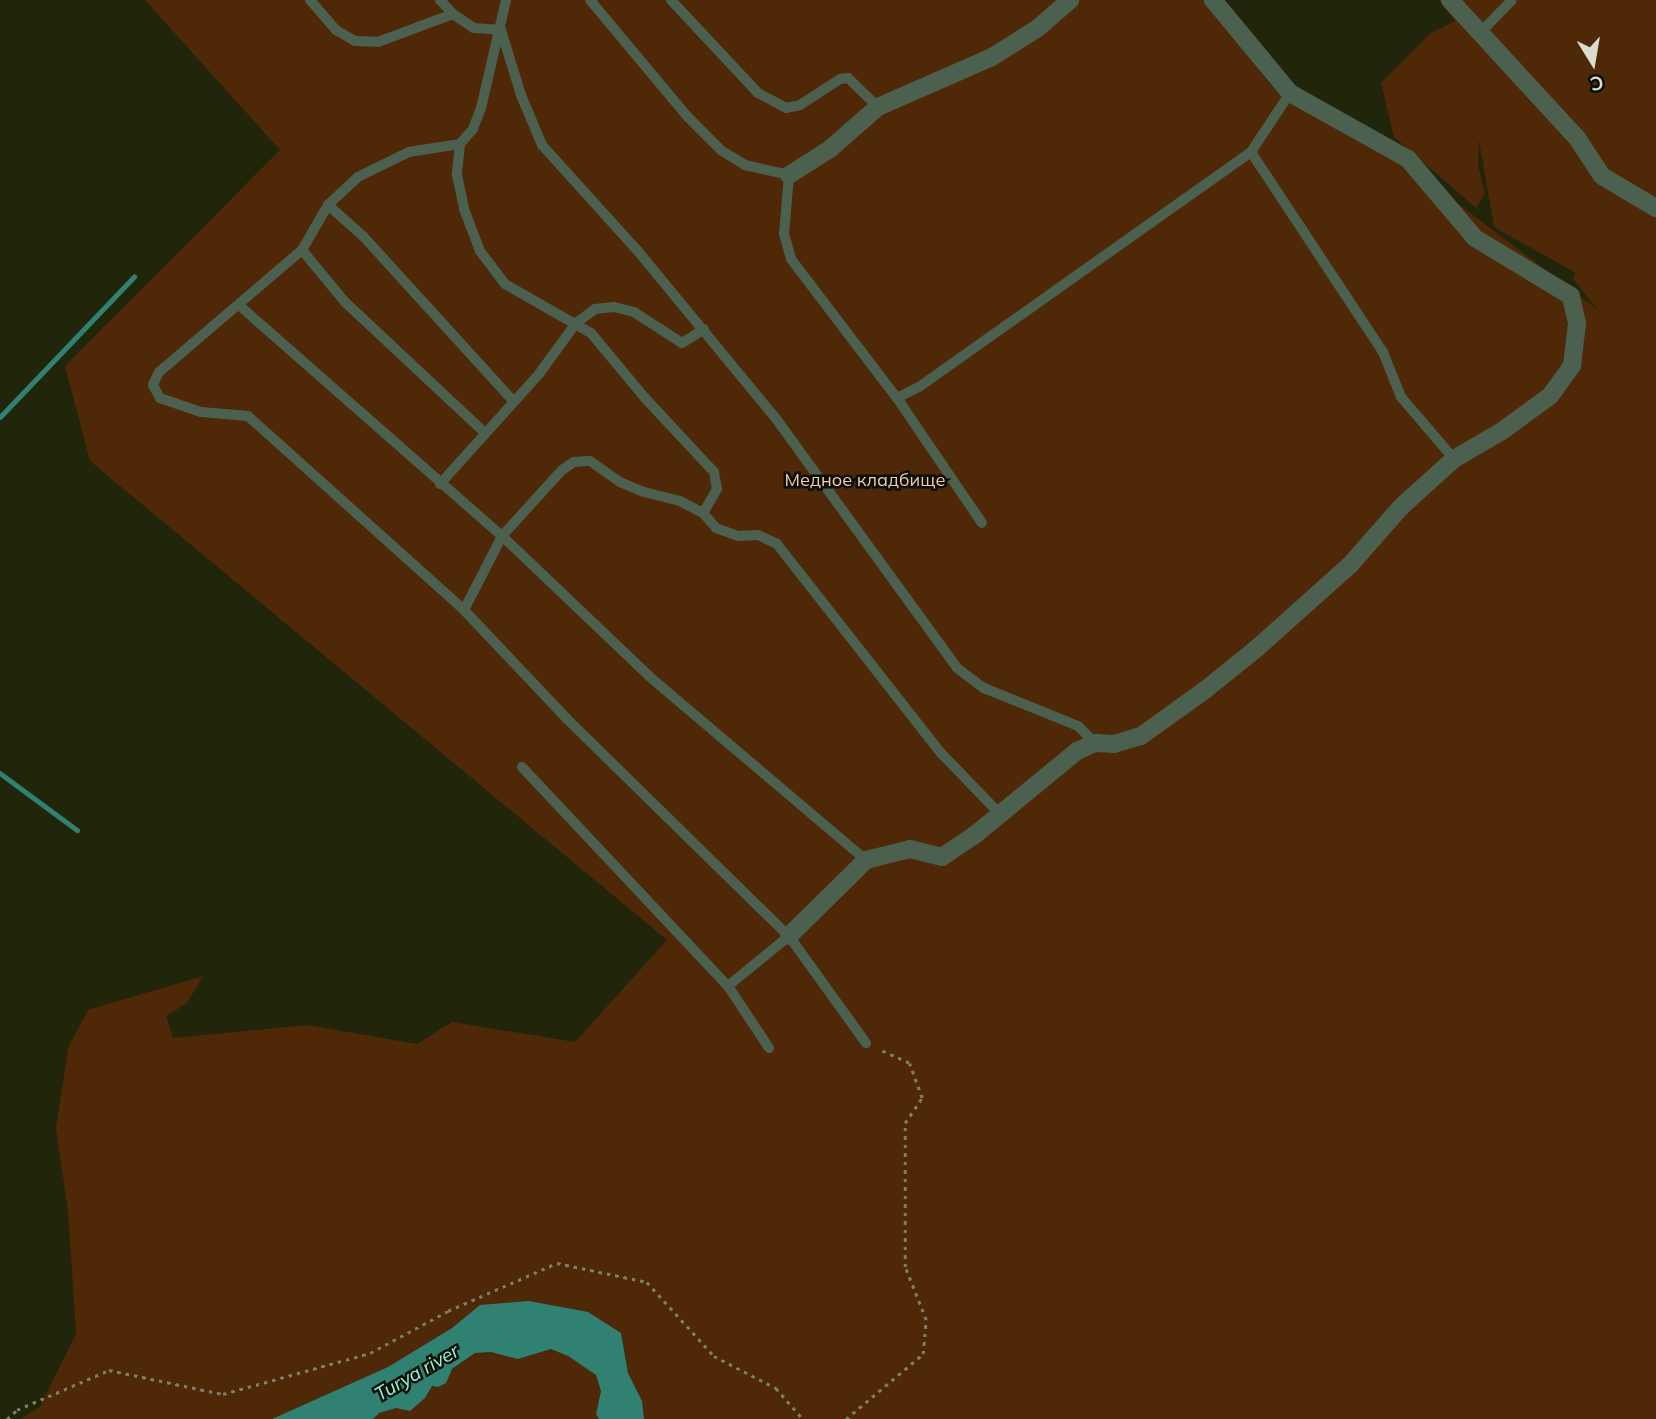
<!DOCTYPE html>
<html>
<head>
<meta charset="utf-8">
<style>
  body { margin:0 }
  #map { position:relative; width:1656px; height:1419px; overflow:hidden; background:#21260b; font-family:Mulish,sans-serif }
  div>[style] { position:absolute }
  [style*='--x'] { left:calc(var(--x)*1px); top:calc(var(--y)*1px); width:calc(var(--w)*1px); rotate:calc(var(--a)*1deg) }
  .green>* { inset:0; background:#4e2807 }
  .water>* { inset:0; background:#318173 }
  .stream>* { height:4.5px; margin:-2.25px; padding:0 2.25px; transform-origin:2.25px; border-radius:2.25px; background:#318173 }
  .path>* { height:2.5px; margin-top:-1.25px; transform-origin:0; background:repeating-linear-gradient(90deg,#7b806a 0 3.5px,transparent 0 8.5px) }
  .service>* { height:10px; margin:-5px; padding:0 5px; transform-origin:5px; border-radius:5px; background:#4c604f }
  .minor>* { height:18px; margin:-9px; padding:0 9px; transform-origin:9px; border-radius:9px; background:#4c604f }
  span { translate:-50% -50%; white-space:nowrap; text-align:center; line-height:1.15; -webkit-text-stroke:5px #0b0e04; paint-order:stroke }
  .park-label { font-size:18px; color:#f5c9a9 }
  .water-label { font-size:19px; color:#87fbe5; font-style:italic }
  .north { position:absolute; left:1558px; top:28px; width:70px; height:70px; -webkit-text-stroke:5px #0b0e04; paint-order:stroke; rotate:169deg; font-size:19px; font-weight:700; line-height:28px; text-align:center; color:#d9ddcd }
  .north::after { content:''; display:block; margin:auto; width:24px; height:32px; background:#d9ddcd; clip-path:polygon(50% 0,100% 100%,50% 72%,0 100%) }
</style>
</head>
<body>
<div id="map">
  <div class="green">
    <i style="clip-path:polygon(145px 0,1206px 0,1278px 94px,1342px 115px,1598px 310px,1573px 279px,1576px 273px,1494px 227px,1479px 140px,1478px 165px,1485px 194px,1476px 208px,1394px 137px,1381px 83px,1431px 33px,1455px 21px,1439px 0,1656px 0,1656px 1419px,644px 1419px,642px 1401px,628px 1373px,621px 1333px,480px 1305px,452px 1328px,388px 1367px,272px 1419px,20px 1419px,40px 1407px,76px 1334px,68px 1210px,56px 1129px,68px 1048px,88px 1010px,203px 976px,187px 1003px,166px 1016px,173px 1038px,307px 1025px,417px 1044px,452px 1022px,575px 1042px,667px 940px,90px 461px,65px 366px,280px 150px)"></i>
    <i style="clip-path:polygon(551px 1349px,568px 1356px,596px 1375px,601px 1391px,596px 1414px,599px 1419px,373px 1419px,379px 1413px,396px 1408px,410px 1411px,425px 1398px,432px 1385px,475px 1353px,491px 1352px,518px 1359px)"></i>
  </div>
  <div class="water">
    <i style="clip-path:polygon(529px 1301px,588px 1312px,621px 1333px,628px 1373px,642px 1401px,644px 1419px,599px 1419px,596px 1414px,601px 1391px,596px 1375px,568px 1356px,551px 1349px,518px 1359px,491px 1352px,475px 1353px,452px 1369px,446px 1383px,438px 1387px,432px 1386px,425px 1398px,410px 1411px,396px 1408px,379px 1413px,373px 1419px,272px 1419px,388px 1367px,452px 1328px,480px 1305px)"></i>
  </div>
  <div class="stream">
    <i style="--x:0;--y:417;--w:194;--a:-46.3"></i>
    <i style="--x:0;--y:773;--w:96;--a:36.5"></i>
  </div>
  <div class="path">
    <i style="--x:7;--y:1419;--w:13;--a:-42"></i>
    <i style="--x:17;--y:1410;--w:100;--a:-23.5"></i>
    <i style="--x:109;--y:1370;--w:116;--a:11.9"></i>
    <i style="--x:223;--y:1394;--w:153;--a:-15.6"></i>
    <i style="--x:370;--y:1353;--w:89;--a:-28.3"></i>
    <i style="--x:448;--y:1311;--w:119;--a:-23.8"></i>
    <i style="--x:557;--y:1263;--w:92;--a:11.9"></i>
    <i style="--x:647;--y:1282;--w:100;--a:47.8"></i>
    <i style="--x:714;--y:1356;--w:70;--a:27.3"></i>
    <i style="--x:776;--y:1388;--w:41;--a:48.9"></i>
    <i style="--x:846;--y:1419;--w:101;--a:-40.2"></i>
    <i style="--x:923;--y:1354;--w:34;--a:-85"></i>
    <i style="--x:926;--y:1320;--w:57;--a:-111.6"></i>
    <i style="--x:905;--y:1267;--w:144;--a:-90"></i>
    <i style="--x:905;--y:1123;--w:30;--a:-56"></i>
    <i style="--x:922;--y:1098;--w:37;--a:-110"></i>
    <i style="--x:909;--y:1063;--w:34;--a:-156"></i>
  </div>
  <div class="service">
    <i style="--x:310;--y:0;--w:40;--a:49"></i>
    <i style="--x:336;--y:30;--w:22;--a:30"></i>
    <i style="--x:355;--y:41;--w:23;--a:2"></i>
    <i style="--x:378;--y:42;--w:80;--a:-20.5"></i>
    <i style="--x:440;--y:0;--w:19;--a:47"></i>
    <i style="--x:453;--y:14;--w:25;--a:34"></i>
    <i style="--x:474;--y:28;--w:27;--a:4"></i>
    <i style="--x:506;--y:0;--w:111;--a:103"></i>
    <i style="--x:481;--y:108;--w:22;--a:111"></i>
    <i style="--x:473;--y:129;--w:20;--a:131"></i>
    <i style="--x:460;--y:144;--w:52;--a:171.1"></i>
    <i style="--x:409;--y:152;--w:57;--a:153.9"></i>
    <i style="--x:358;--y:177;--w:41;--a:137"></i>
    <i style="--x:328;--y:205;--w:52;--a:120"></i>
    <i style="--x:302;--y:250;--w:188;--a:139.5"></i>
    <i style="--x:159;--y:372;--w:14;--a:115"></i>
    <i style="--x:153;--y:385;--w:15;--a:62"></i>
    <i style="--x:160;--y:398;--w:43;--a:18.9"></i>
    <i style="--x:201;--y:412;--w:47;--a:4.9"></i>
    <i style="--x:248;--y:416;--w:290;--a:41.9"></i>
    <i style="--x:464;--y:610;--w:149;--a:46.6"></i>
    <i style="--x:566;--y:718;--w:312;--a:44.4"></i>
    <i style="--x:789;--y:936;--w:132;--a:54.3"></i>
    <i style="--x:590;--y:0;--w:153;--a:50.1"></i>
    <i style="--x:688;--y:117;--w:48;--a:45"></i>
    <i style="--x:722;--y:151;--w:27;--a:31"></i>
    <i style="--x:745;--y:165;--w:45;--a:12.8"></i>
    <i style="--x:789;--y:175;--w:59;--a:94.8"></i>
    <i style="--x:784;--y:234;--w:26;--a:74"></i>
    <i style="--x:791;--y:259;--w:175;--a:52.7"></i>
    <i style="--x:897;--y:398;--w:151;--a:55.8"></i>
    <i style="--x:671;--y:0;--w:127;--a:46.9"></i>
    <i style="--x:758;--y:93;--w:32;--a:28"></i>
    <i style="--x:786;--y:108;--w:14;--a:-12"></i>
    <i style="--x:800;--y:105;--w:48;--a:-33"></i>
    <i style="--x:840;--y:79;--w:8;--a:-7"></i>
    <i style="--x:848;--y:78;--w:42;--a:44"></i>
    <i style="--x:501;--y:30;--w:68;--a:72.9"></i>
    <i style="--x:521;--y:95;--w:54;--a:67.2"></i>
    <i style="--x:542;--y:145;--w:142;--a:47.9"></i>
    <i style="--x:637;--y:250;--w:220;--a:50.5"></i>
    <i style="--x:777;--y:420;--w:306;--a:54"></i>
    <i style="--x:957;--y:668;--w:34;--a:37"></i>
    <i style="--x:984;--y:688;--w:101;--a:22"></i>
    <i style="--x:1078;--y:726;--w:24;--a:45"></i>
    <i style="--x:1479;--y:34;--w:47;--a:-45.9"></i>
    <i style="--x:460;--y:144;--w:31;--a:96"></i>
    <i style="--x:457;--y:175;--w:35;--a:78"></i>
    <i style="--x:464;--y:209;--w:45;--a:69.1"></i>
    <i style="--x:480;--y:251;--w:41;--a:52.9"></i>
    <i style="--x:505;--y:284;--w:99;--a:29.7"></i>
    <i style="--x:591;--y:333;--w:85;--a:50.3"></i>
    <i style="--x:645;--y:398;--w:101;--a:47"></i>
    <i style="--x:714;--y:472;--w:17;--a:80"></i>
    <i style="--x:717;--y:489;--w:28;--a:120"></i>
    <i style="--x:1251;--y:152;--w:240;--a:56.6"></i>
    <i style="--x:1383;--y:352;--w:48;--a:68.2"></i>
    <i style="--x:1401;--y:397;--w:82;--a:49.5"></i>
    <i style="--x:328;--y:205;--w:47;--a:41.5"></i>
    <i style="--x:363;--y:236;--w:223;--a:47.7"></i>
    <i style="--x:302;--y:250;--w:67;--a:50.4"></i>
    <i style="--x:345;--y:302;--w:192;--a:43.1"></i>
    <i style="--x:240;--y:306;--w:349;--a:41.3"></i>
    <i style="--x:502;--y:536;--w:204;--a:43.6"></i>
    <i style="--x:650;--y:677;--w:283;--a:40.3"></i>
    <i style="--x:897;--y:398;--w:25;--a:-27"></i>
    <i style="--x:919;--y:387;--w:407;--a:-35.3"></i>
    <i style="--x:1251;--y:152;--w:71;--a:-56.5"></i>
    <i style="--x:440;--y:484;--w:148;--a:-48"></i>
    <i style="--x:539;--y:374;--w:63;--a:-54"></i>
    <i style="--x:576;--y:323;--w:24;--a:-36"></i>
    <i style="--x:595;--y:309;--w:19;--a:-6"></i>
    <i style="--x:614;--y:307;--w:21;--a:14"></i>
    <i style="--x:634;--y:312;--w:57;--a:32.9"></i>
    <i style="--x:682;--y:343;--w:26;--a:-32"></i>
    <i style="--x:464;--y:610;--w:83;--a:-62.8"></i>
    <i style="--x:502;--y:536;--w:89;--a:-47.7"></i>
    <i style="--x:562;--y:470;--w:14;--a:-34"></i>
    <i style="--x:574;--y:462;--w:16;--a:-4"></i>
    <i style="--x:590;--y:461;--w:37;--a:35"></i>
    <i style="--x:620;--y:482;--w:26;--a:23"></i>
    <i style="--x:644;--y:492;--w:37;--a:14"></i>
    <i style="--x:680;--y:501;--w:26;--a:28"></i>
    <i style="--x:703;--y:513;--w:20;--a:49"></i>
    <i style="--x:716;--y:528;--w:23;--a:20"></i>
    <i style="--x:738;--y:536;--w:20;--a:-3"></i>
    <i style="--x:758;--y:535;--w:21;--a:25"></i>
    <i style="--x:777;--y:544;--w:266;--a:51.9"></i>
    <i style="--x:941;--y:753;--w:83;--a:46"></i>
    <i style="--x:522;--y:767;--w:301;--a:46.8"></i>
    <i style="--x:769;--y:1048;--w:74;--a:-123.5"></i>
    <i style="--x:728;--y:986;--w:79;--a:-39.3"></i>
  </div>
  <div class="minor">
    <i style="--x:1450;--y:0;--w:188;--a:47.4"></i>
    <i style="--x:1577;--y:138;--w:45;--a:56.7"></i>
    <i style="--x:1602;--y:176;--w:63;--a:30.7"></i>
    <i style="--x:789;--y:175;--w:49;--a:-32.4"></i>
    <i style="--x:830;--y:149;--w:64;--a:-41.2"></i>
    <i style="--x:878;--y:107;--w:124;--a:-23.7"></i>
    <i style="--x:992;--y:57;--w:54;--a:-32.2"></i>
    <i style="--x:1038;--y:28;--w:43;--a:-41.2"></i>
    <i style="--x:789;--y:936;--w:108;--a:-44.6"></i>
    <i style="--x:866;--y:860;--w:45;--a:-14"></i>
    <i style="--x:910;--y:849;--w:33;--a:14"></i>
    <i style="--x:942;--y:857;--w:41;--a:-34.1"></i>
    <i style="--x:976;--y:834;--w:131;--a:-39.4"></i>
    <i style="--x:1077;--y:751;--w:20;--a:-24"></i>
    <i style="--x:1095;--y:743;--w:19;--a:3"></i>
    <i style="--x:1114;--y:744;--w:28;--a:-17"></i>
    <i style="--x:1141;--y:736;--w:79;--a:-35.7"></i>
    <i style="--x:1205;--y:690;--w:65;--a:-38.8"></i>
    <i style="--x:1256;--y:649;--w:126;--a:-41.8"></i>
    <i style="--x:1350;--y:565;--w:77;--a:-48.7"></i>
    <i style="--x:1401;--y:507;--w:72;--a:-42.2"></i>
    <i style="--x:1454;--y:459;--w:56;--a:-30.3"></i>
    <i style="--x:1502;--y:431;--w:59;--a:-36.1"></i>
    <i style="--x:1550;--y:396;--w:37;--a:-54"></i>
    <i style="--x:1572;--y:366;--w:43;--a:-83.4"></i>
    <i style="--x:1577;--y:323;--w:28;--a:-103"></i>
    <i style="--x:1571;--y:296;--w:112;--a:-148.9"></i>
    <i style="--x:1475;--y:238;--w:104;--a:-130.3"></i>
    <i style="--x:1408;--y:159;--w:135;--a:-150.8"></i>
    <i style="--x:1290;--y:93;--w:121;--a:-129.6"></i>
  </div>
  <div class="park-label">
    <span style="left:865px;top:480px">Медное кладбище</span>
  </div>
  <div class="water-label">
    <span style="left:417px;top:1373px;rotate:-30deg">Turya river</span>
  </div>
  <div class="north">С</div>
</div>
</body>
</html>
